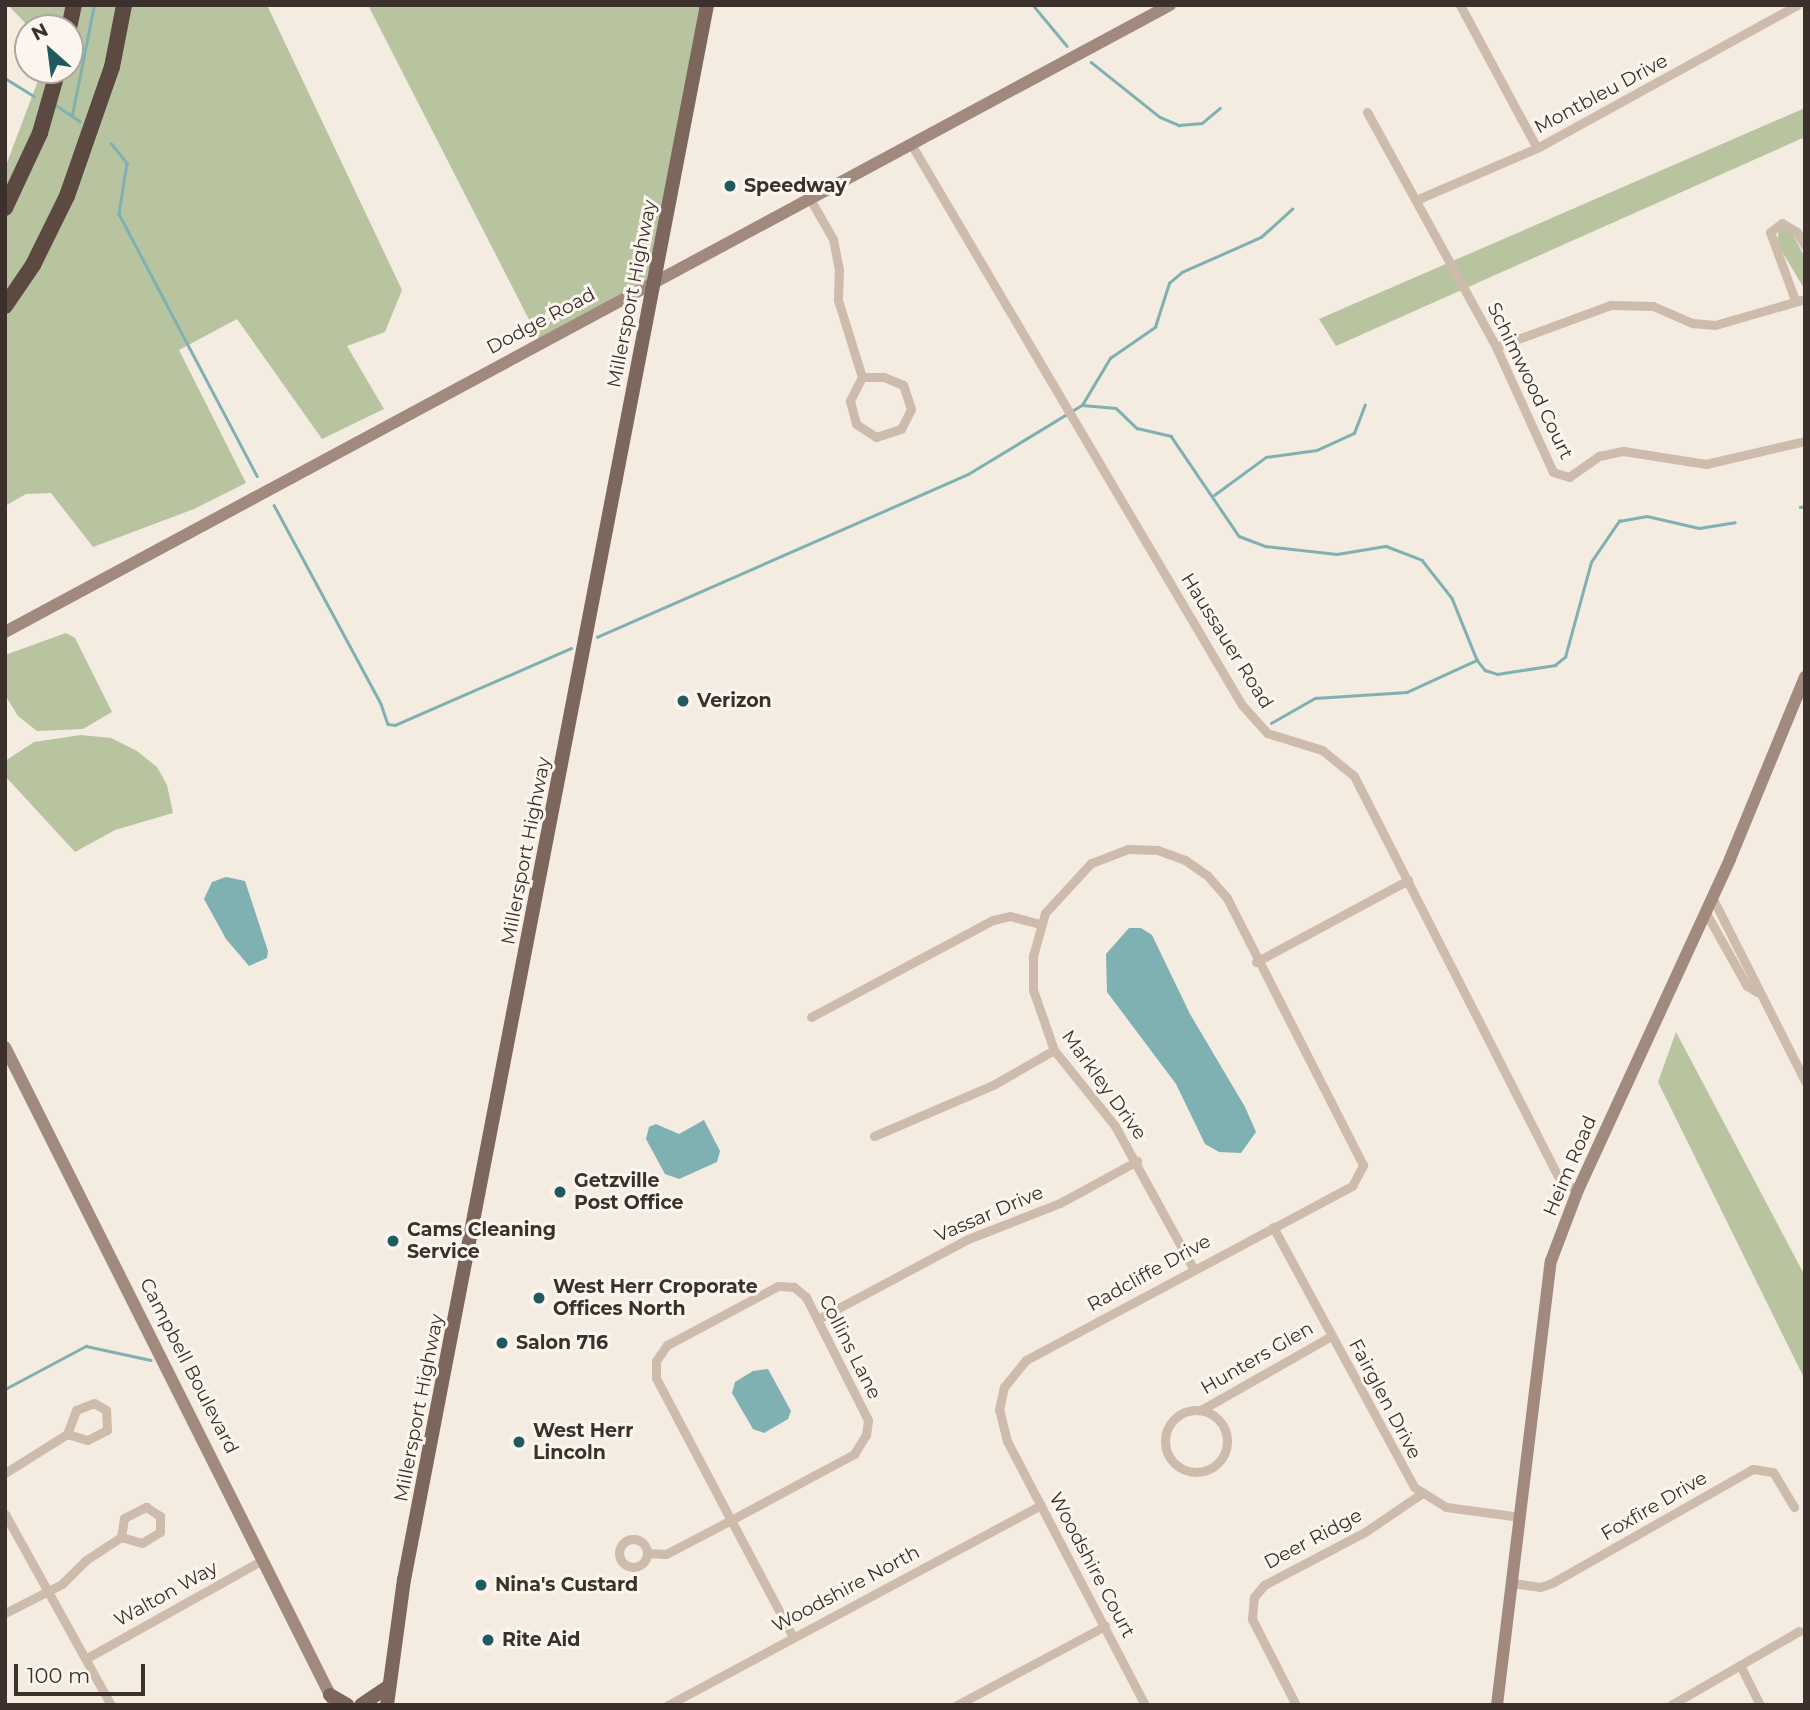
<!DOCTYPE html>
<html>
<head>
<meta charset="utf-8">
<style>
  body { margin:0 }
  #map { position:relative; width:1810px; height:1710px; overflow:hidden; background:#f4ebe1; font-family:Montserrat,sans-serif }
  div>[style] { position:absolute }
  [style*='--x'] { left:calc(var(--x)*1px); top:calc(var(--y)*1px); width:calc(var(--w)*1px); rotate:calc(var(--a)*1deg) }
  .green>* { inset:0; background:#b8c4a0 }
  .water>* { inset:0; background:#7fb0b2 }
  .stream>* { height:2.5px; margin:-1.25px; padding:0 1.25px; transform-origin:1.25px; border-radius:1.25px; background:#7fb0b2 }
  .street>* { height:9px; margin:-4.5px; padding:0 4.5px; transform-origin:4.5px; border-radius:4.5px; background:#cdbbac }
  .street>.ring { margin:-4.5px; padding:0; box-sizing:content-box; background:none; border:9px solid #cdbbac; border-radius:50% }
  .secondary>* { height:12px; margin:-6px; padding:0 6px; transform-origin:6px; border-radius:6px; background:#a18a7d }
  .primary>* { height:14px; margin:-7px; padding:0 7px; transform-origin:7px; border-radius:7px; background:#7d675c }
  .highway>* { height:16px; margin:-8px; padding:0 8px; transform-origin:8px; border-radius:8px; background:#5c4a42 }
  .dots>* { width:19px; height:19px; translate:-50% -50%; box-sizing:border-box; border:4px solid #fbf5ee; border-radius:50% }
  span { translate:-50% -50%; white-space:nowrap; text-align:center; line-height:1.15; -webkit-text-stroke:6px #fbf5ee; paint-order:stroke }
  .street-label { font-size:19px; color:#3b302b }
  .poi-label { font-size:19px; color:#3b302b; font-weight:700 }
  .left { translate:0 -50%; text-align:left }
  .frame { position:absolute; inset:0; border:7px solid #3b302b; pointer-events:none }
  .north { position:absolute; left:14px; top:14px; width:70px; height:70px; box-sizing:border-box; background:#fbf5ee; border:2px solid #aea6a0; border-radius:50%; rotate:332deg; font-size:19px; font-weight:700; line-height:28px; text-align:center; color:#3b302b }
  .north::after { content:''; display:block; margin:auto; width:24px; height:32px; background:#1f5a5e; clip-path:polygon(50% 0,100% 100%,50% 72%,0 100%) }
  .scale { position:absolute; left:14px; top:1664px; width:131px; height:32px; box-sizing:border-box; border:4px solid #3b302b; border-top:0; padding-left:9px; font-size:21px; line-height:24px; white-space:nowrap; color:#3b302b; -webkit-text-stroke:5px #fbf5ee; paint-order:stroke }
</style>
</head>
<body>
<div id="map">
  <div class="green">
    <i style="clip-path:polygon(8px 5px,267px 5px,402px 290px,385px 332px,347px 346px,384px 409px,322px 439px,237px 319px,179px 350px,246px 483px,194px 509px,93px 547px,51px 493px,26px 494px,5px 506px,5px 168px,42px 70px,70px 70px,70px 28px,30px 28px)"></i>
    <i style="clip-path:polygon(368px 5px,707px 5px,655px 281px,541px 343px)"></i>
    <i style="clip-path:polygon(1805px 108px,1805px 137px,1336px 346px,1319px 319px)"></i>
    <i style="clip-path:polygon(1785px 228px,1792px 232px,1805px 258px,1805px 290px,1777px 243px,1779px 229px)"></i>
    <i style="clip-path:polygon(66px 633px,75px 638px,112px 712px,83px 729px,37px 731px,18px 716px,5px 695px,5px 655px)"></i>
    <i style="clip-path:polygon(81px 735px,111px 738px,137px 751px,157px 767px,167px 785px,173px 813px,115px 830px,75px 852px,5px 776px,5px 761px,34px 742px)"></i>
    <i style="clip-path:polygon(1676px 1032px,1805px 1276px,1805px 1380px,1658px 1082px)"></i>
  </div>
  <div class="water">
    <i style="clip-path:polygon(226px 877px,245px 881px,268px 951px,267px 958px,249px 966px,226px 939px,204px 899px,212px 882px)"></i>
    <i style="clip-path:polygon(1129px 928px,1141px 928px,1152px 935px,1190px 1014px,1245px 1107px,1256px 1132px,1241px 1153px,1219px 1152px,1205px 1144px,1176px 1084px,1107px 992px,1106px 954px)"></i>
    <i style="clip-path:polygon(704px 1120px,720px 1151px,717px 1162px,679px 1179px,665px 1174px,646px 1139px,649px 1127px,656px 1124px,679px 1134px)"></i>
    <i style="clip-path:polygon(768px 1369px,791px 1411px,788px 1419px,764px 1433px,753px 1429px,732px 1393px,735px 1382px,753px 1371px)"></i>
  </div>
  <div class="stream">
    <i style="--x:1033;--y:5;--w:53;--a:50.3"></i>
    <i style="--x:1091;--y:62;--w:88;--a:38.6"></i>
    <i style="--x:1160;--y:117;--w:21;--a:23"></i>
    <i style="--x:1179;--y:125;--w:23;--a:-5"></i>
    <i style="--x:1202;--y:123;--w:23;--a:-40"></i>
    <i style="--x:5;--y:78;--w:34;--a:32"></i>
    <i style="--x:56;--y:105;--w:29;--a:34"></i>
    <i style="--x:72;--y:115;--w:112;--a:-78.7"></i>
    <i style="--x:111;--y:143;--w:26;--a:51"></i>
    <i style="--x:127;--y:163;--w:52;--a:98.9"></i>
    <i style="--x:119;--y:214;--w:296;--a:62.2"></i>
    <i style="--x:1082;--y:405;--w:55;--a:-59.2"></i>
    <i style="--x:1110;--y:358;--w:55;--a:-34.6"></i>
    <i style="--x:1155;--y:327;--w:46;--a:-72.3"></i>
    <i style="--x:1169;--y:283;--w:17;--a:-40"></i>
    <i style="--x:1182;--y:272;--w:86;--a:-23.9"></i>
    <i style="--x:1261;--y:237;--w:42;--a:-42.1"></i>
    <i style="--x:1214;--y:495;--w:64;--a:-36.2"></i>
    <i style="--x:1266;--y:457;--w:51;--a:-7.8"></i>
    <i style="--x:1317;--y:450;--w:41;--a:-24.7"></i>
    <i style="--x:1354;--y:433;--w:30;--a:-69"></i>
    <i style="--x:274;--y:505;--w:226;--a:61.7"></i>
    <i style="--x:381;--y:704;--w:21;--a:71"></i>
    <i style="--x:388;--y:724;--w:7;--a:8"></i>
    <i style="--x:395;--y:725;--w:192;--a:-23.6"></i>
    <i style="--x:1800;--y:507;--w:5;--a:-11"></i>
    <i style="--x:597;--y:637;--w:405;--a:-23.7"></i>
    <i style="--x:968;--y:474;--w:133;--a:-31.2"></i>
    <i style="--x:1082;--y:405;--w:34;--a:5"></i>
    <i style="--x:1116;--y:408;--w:29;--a:44"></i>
    <i style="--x:1137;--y:428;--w:35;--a:13"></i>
    <i style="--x:1171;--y:436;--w:121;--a:55.8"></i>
    <i style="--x:1239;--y:536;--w:28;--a:21"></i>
    <i style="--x:1265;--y:546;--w:72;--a:6.3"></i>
    <i style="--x:1337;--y:554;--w:50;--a:-9.3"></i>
    <i style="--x:1386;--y:546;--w:39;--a:21"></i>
    <i style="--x:1422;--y:560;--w:48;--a:51.7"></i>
    <i style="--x:1452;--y:598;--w:67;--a:68"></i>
    <i style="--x:1477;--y:660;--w:13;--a:51"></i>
    <i style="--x:1485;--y:670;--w:13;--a:18"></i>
    <i style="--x:1497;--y:674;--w:59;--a:-8.8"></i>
    <i style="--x:1555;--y:665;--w:13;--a:-39"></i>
    <i style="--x:1565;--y:657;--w:98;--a:-74.7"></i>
    <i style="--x:1591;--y:562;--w:50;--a:-55.7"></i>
    <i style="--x:1619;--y:521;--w:28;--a:-10"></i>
    <i style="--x:1647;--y:516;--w:53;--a:13"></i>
    <i style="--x:1699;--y:528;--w:36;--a:-9"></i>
    <i style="--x:1271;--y:723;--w:51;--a:-29.6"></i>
    <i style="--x:1315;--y:698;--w:92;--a:-3.7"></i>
    <i style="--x:1407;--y:692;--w:77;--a:-24.6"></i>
    <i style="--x:5;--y:1389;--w:92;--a:-28"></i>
    <i style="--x:86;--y:1346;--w:66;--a:12.2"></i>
  </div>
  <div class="street">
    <i style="--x:1460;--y:5;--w:162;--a:61.7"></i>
    <i style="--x:1367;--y:112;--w:268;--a:61.2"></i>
    <i style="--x:1496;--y:347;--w:137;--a:65.5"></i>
    <i style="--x:1553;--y:472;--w:17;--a:17"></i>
    <i style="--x:1569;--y:477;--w:37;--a:-35"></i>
    <i style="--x:1599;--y:456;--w:25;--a:-12"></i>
    <i style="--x:1623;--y:451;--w:84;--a:8.9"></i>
    <i style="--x:1706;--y:464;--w:102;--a:-13.1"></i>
    <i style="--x:911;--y:144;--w:651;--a:59.46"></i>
    <i style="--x:1242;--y:705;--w:38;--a:48"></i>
    <i style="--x:1267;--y:733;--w:58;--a:17.2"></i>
    <i style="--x:1322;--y:750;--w:41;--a:39.1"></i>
    <i style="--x:1354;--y:776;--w:454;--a:63"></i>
    <i style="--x:1560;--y:1181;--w:20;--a:27"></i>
    <i style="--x:810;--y:199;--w:46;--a:60.1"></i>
    <i style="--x:833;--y:239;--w:31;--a:79"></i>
    <i style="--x:839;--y:269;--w:31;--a:92"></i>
    <i style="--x:838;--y:300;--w:81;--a:72.7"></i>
    <i style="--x:862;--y:377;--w:27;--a:117"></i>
    <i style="--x:850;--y:401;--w:24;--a:75"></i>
    <i style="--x:856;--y:424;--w:24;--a:33"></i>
    <i style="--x:876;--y:437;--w:26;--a:-18"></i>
    <i style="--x:901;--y:429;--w:22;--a:-63"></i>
    <i style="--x:911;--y:409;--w:25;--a:-108"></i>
    <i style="--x:903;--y:385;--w:21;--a:-157"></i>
    <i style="--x:884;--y:377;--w:22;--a:180"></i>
    <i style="--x:1416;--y:200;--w:132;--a:-23.3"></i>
    <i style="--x:1537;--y:148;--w:297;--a:-28.8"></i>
    <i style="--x:1795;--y:300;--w:72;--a:-110.2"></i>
    <i style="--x:1770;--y:232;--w:15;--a:-37"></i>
    <i style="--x:1782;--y:223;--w:17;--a:31"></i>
    <i style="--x:1797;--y:232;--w:16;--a:60"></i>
    <i style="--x:1496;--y:347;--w:122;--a:-20.1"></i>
    <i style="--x:1611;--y:305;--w:42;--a:1.4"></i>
    <i style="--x:1653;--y:306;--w:43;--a:23.6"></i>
    <i style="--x:1692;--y:323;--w:23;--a:5"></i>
    <i style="--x:1715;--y:325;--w:94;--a:-16.1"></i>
    <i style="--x:1712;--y:897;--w:206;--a:63.2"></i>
    <i style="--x:1706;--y:913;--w:84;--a:60.7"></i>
    <i style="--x:1747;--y:986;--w:12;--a:31"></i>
    <i style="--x:1256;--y:962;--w:173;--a:-28.3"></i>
    <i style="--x:811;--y:1017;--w:206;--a:-28.1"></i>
    <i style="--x:993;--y:920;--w:17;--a:-13"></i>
    <i style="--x:1010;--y:916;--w:31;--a:15"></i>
    <i style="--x:874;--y:1136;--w:129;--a:-23.2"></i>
    <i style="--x:993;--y:1085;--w:70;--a:-29.8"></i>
    <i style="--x:1273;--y:1227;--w:296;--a:61.5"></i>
    <i style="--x:1414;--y:1487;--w:38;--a:32"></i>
    <i style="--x:1446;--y:1507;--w:75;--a:7.7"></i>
    <i style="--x:818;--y:1319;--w:170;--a:-28.1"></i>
    <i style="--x:968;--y:1239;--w:99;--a:-21.4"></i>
    <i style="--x:1060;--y:1203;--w:88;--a:-28.6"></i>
    <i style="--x:94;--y:1403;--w:14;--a:30"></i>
    <i style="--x:106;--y:1410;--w:20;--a:87"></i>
    <i style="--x:107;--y:1430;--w:22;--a:153"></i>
    <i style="--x:87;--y:1440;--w:21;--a:-163"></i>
    <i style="--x:67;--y:1434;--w:26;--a:-69"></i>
    <i style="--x:76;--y:1410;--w:19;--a:-21"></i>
    <i style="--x:1201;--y:1410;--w:150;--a:-29.6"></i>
    <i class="ring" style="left:1165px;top:1410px;width:53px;height:53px"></i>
    <i style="--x:5;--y:1473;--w:73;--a:-32.2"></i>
    <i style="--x:146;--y:1507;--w:17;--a:33"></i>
    <i style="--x:160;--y:1516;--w:16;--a:90"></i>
    <i style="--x:160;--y:1532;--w:21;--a:149"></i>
    <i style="--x:142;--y:1543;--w:22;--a:-164"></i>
    <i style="--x:121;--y:1537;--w:19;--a:-81"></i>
    <i style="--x:124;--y:1518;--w:25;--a:-27"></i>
    <i style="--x:5;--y:1514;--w:218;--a:61"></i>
    <i class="ring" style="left:619px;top:1539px;width:19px;height:19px"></i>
    <i style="--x:648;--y:1553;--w:18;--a:3"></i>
    <i style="--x:666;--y:1554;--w:73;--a:-27.6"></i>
    <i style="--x:731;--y:1520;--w:140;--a:-28.2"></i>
    <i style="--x:854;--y:1454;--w:22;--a:-58"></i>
    <i style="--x:866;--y:1435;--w:15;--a:-82"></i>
    <i style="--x:868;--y:1420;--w:138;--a:-116.8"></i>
    <i style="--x:806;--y:1297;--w:16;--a:-140"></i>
    <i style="--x:794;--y:1287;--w:16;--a:-176"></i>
    <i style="--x:778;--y:1286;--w:126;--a:152"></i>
    <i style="--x:667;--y:1345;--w:19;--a:125"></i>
    <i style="--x:656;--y:1361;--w:17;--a:90"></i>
    <i style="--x:656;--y:1378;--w:161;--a:62.2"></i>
    <i style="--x:731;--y:1520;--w:132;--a:62.1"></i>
    <i style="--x:1512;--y:1583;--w:28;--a:8"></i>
    <i style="--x:1540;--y:1587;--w:13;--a:-18"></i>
    <i style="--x:1552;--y:1583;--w:231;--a:-29.6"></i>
    <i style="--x:1753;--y:1469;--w:20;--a:9"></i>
    <i style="--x:1773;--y:1472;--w:41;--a:59"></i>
    <i style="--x:5;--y:1613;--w:64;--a:-27"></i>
    <i style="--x:62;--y:1584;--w:34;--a:-45"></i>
    <i style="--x:86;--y:1560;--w:42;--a:-33.3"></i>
    <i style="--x:87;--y:1658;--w:201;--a:-29.2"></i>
    <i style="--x:1740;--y:1665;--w:45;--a:63.4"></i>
    <i style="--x:668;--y:1705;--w:423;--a:-28.2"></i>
    <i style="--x:957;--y:1705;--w:168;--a:-28.1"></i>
    <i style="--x:1145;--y:1705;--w:298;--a:-117.6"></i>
    <i style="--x:1007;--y:1441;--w:32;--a:-104"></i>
    <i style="--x:999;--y:1410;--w:24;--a:-78"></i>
    <i style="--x:1004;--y:1387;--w:35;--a:-51"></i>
    <i style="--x:1026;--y:1360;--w:370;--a:-28.1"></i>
    <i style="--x:1352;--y:1186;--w:24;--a:-62"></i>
    <i style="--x:1363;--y:1165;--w:300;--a:-117"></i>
    <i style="--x:1227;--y:898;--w:29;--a:-131"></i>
    <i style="--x:1208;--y:876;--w:28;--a:-145"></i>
    <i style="--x:1185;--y:860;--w:30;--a:-160"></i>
    <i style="--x:1157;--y:850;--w:29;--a:-178"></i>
    <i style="--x:1128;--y:849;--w:40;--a:159"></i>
    <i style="--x:1091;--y:863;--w:68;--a:132.6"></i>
    <i style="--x:1045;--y:913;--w:45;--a:105.6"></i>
    <i style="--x:1033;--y:956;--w:34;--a:90"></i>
    <i style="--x:1033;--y:990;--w:64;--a:70.7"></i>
    <i style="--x:1054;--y:1050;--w:97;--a:51.2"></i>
    <i style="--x:1115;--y:1126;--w:162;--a:61.2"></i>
    <i style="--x:1296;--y:1705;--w:97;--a:-117.1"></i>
    <i style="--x:1252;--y:1619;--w:22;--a:-85"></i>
    <i style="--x:1254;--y:1597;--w:16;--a:-50"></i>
    <i style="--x:1264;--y:1585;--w:114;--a:-27.7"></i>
    <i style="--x:1365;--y:1532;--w:68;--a:-34.2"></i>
    <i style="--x:1671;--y:1705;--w:148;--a:-30"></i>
  </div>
  <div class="secondary">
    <i style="--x:5;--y:632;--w:1323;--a:-28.29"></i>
    <i style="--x:5;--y:1047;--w:732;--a:63.36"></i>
    <i style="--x:1497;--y:1705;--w:447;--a:-83.1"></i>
    <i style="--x:1551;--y:1261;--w:76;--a:-69.2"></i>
    <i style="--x:1578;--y:1190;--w:364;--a:-65.3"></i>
    <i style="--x:1730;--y:859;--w:197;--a:-67.6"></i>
  </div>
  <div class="primary">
    <i style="--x:330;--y:1695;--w:20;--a:30"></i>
    <i style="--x:361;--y:1705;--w:34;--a:-34"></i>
    <i style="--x:387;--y:1705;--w:126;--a:-82.3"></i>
    <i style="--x:404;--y:1580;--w:1604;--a:-79.11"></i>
  </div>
  <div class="highway">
    <i style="--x:69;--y:28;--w:24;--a:-78"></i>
    <i style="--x:5;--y:208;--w:83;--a:-65"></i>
    <i style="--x:40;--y:133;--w:66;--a:-74.1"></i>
    <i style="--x:5;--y:306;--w:50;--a:-55.7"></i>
    <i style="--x:33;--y:265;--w:77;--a:-63.8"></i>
    <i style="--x:67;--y:196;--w:137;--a:-70.8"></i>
    <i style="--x:112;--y:67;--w:63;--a:-79"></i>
  </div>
  <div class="dots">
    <i style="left:730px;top:186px;background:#1f5a5e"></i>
    <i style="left:683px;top:701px;background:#1f5a5e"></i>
    <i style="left:560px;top:1192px;background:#1f5a5e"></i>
    <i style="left:393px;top:1241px;background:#1f5a5e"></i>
    <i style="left:539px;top:1298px;background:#1f5a5e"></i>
    <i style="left:502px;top:1343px;background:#1f5a5e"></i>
    <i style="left:519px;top:1442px;background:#1f5a5e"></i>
    <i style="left:481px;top:1585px;background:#1f5a5e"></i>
    <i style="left:488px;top:1640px;background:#1f5a5e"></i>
  </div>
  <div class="street-label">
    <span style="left:1601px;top:94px;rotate:-28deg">Montbleu Drive</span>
    <span style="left:632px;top:294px;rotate:-79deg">Millersport Highway</span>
    <span style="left:541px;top:321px;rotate:-28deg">Dodge Road</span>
    <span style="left:1530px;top:381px;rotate:64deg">Schimwood Court</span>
    <span style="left:1227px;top:641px;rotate:58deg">Haussauer Road</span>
    <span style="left:526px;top:851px;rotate:-79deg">Millersport Highway</span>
    <span style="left:1104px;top:1085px;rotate:54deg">Markley Drive</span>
    <span style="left:1570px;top:1166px;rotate:-67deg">Heim Road</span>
    <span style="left:989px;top:1214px;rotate:-23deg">Vassar Drive</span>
    <span style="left:1149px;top:1273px;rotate:-29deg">Radcliffe Drive</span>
    <span style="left:850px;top:1347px;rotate:63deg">Collins Lane</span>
    <span style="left:1257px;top:1358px;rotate:-30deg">Hunters Glen</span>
    <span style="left:189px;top:1366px;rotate:63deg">Campbell Boulevard</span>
    <span style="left:1385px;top:1399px;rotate:62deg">Fairglen Drive</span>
    <span style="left:419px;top:1408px;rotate:-79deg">Millersport Highway</span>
    <span style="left:1654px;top:1506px;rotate:-30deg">Foxfire Drive</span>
    <span style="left:1313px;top:1539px;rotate:-28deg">Deer Ridge</span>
    <span style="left:1092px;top:1565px;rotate:62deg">Woodshire Court</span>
    <span style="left:846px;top:1589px;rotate:-28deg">Woodshire North</span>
    <span style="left:166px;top:1594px;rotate:-29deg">Walton Way</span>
  </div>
  <div class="poi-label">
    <span class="left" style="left:744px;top:186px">Speedway</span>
    <span class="left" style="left:697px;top:701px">Verizon</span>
    <span class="left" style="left:574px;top:1192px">Getzville<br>Post Office</span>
    <span class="left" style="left:407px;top:1241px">Cams Cleaning<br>Service</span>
    <span class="left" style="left:553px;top:1298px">West Herr Croporate<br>Offices North</span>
    <span class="left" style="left:516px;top:1343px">Salon 716</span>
    <span class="left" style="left:533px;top:1442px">West Herr<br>Lincoln</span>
    <span class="left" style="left:495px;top:1585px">Nina's Custard</span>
    <span class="left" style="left:502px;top:1640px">Rite Aid</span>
  </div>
  <div class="frame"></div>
  <div class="north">N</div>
  <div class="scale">100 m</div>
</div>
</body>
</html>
